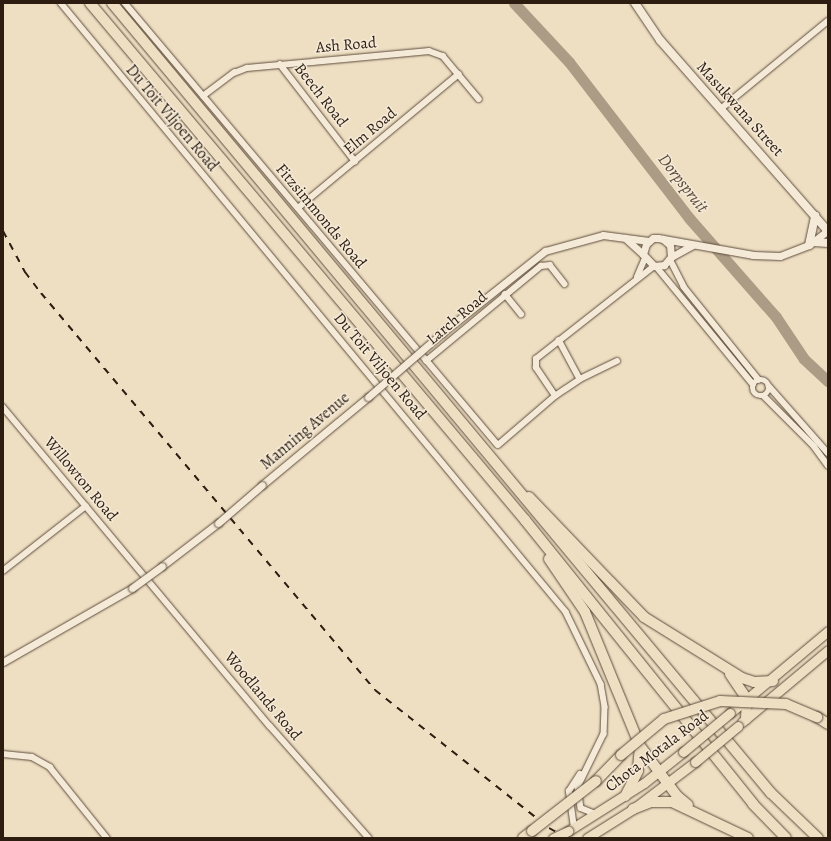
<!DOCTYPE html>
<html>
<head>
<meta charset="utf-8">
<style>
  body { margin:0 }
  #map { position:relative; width:831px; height:841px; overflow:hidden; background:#eedec2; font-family:Alegreya,serif }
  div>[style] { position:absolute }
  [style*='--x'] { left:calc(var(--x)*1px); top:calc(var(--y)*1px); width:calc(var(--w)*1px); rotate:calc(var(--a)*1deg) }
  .river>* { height:11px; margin:-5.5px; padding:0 5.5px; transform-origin:5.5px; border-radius:5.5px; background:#ac9c86 }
  .roads { filter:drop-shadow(0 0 1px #5d4d3d) drop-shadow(0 0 1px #5d4d3d) }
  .minor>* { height:5.5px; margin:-2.75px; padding:0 2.75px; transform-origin:2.75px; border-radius:2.75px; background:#f4ead7 }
  .minor>.ring { margin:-2.75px; padding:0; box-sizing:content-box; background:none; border:5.5px solid #f4ead7; border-radius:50% }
  .tertiary>* { height:7px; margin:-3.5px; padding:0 3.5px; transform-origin:3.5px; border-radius:3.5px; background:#f4ead7 }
  .secondary>* { height:8px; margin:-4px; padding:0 4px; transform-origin:4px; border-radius:4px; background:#f4ead7 }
  .primary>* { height:9px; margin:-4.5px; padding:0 4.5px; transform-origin:4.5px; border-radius:4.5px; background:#eedec2 }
  .motorway>* { height:10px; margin:-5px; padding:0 5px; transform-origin:5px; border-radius:5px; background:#eedec2 }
  .rail>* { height:2px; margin-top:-1px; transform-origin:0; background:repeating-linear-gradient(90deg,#2d1d11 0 7px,transparent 0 14px) }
  .bridges { filter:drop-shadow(0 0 1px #5d4d3d) drop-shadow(0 0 1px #5d4d3d) }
  .tertiary-bridge>* { height:7px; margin:-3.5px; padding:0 3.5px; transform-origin:3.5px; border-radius:3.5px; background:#f4ead7 }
  .primary-bridge>* { height:9px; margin:-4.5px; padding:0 4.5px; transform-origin:4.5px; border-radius:4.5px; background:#eedec2 }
  .motorway-bridge>* { height:10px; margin:-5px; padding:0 5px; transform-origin:5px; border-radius:5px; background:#eedec2 }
  span { translate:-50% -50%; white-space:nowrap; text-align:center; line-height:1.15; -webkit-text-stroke:3px #f4ead7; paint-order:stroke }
  .street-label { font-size:16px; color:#2d1d11 }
  .water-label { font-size:17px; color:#59493a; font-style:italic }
  .frame { position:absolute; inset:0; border:4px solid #2d1d11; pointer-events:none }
</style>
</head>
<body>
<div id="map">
  <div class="river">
    <i style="--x:514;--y:3;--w:81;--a:47"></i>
    <i style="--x:569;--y:62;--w:197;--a:52.4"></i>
    <i style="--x:689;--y:218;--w:132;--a:48.7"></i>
    <i style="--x:776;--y:317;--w:50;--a:56.3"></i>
    <i style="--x:804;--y:359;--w:33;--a:43"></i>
  </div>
  <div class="roads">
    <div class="minor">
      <i style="--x:61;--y:3;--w:791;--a:50.33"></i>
      <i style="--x:566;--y:612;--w:80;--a:64.1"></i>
      <i style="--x:601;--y:684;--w:23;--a:80"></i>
      <i style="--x:605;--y:707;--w:27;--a:92"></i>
      <i style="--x:604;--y:734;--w:59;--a:116.1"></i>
      <i style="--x:578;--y:787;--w:21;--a:82"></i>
      <i style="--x:581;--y:808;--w:16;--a:22"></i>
      <i style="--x:125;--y:3;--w:578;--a:49.84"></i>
      <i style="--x:498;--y:445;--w:75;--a:-40.7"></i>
      <i style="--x:555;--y:396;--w:30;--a:-34"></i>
      <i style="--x:580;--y:379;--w:41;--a:-25.9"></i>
      <i style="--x:280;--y:64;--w:123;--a:52.3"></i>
      <i style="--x:203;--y:96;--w:39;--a:-37"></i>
      <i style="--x:234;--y:73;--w:14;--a:-21"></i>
      <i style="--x:247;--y:68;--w:183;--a:-5.3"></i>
      <i style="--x:429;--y:51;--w:15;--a:20"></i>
      <i style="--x:443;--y:56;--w:56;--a:50.1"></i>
      <i style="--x:722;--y:108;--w:137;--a:-39.4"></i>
      <i style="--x:298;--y:208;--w:209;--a:-39.8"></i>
      <i style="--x:670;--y:259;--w:31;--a:63"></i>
      <i style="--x:684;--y:287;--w:119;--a:51.1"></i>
      <i style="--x:656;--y:266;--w:153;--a:50.6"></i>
      <i style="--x:637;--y:277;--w:21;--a:-67"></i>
      <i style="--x:505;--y:294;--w:26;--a:51"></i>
      <i style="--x:559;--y:340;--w:44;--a:61.7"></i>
      <i style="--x:426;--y:361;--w:149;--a:-39.6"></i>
      <i style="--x:541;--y:266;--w:9;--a:-6"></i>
      <i style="--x:550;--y:265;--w:24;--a:52"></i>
      <i class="ring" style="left:753px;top:380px;width:10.5px;height:10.5px"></i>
      <i style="--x:769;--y:386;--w:89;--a:48.6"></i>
      <i style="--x:555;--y:396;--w:34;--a:-124"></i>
      <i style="--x:536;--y:368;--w:9;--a:-90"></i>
      <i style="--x:536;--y:359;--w:150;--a:-38.2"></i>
      <i style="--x:764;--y:396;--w:71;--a:45"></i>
      <i style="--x:814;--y:446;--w:24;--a:54"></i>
      <i style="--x:3;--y:407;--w:416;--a:50.1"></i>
      <i style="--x:270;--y:726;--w:149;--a:48.5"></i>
      <i style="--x:3;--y:571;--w:105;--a:-38.1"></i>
      <i style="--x:3;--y:754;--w:29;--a:6"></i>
      <i style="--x:32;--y:757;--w:21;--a:29"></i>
      <i style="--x:50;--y:767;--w:91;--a:51.2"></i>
      <i style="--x:574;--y:828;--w:37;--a:-98"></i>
      <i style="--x:569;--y:791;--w:20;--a:-57"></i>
    </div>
    <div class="tertiary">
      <i style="--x:625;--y:238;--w:24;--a:42"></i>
      <i style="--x:663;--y:239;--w:9;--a:41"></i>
      <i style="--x:670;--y:245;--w:12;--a:85"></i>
      <i style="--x:671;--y:257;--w:11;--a:131"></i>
      <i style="--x:664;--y:265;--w:10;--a:174"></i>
      <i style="--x:654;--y:266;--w:16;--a:-133"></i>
      <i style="--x:643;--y:254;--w:10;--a:-73"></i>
      <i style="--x:646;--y:244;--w:9;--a:-41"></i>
      <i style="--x:653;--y:238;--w:5;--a:0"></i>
      <i style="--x:658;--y:238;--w:97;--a:10.1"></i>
      <i style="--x:753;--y:255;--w:27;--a:2"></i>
      <i style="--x:780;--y:256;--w:31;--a:-21"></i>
      <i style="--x:809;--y:245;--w:24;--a:-38"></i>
      <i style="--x:671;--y:257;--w:25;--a:-29"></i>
      <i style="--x:442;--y:333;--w:132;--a:-38.5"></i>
      <i style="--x:545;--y:251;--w:60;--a:-15.4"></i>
      <i style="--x:603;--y:235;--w:46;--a:7.4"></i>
      <i style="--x:262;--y:485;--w:138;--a:-39.7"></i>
      <i style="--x:162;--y:566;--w:71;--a:-37.5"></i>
      <i style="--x:3;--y:662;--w:149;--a:-29.8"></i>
    </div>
    <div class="secondary">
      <i style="--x:635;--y:3;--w:45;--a:56"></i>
      <i style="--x:660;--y:40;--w:254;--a:48.7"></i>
      <i style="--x:814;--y:242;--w:14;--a:4"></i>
      <i style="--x:809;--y:245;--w:30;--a:-78"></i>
    </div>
    <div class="primary">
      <i style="--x:730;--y:713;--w:128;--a:-39.9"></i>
      <i style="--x:742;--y:722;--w:112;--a:-39.9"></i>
      <i style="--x:568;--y:831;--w:90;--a:-32.3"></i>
      <i style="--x:644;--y:783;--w:50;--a:-38.5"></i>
      <i style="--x:587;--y:838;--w:54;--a:-32.2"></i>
      <i style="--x:633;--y:809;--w:78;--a:-37.2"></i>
    </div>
    <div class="motorway">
      <i style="--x:90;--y:3;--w:676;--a:49.92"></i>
      <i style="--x:525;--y:520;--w:364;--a:51.2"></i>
      <i style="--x:753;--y:804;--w:47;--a:45.9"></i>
      <i style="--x:112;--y:3;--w:1029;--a:50.17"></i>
      <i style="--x:771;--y:793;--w:65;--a:43.8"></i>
      <i style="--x:529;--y:497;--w:166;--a:46.2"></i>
      <i style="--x:644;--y:617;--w:115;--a:31.9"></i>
      <i style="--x:742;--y:678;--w:13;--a:18"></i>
      <i style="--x:754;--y:682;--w:19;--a:-3"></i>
      <i style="--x:549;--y:559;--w:64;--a:55.8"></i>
      <i style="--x:585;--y:612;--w:145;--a:67.7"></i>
      <i style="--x:640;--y:746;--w:25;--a:95"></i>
      <i style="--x:638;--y:771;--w:28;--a:117"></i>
      <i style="--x:730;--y:674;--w:30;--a:56"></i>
      <i style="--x:747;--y:699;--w:20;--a:93"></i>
      <i style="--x:817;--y:717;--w:13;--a:32"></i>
      <i style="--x:640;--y:746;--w:62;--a:53.5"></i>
      <i style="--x:677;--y:796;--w:14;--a:39"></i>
      <i style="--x:596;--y:781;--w:36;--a:-46"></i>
      <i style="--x:633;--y:809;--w:19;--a:-21"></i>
      <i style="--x:651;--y:802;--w:21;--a:0"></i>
      <i style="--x:672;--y:802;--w:84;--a:25.3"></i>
      <i style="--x:523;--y:838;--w:11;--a:-38"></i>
    </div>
  </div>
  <div class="rail">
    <i style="--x:3;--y:231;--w:47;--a:61.8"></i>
    <i style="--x:25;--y:272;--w:26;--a:53"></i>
    <i style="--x:41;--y:293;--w:519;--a:49.93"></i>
    <i style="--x:375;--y:690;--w:222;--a:38.4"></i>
    <i style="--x:549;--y:828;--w:21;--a:29"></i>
  </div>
  <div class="bridges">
    <div class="tertiary-bridge">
      <i style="--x:368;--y:397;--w:98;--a:-40.9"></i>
      <i style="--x:218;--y:523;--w:58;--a:-40.8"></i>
      <i style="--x:132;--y:588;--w:37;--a:-36"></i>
    </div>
    <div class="primary-bridge">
      <i style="--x:683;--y:752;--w:61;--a:-39.7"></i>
      <i style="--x:695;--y:762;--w:56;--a:-39.9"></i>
      <i style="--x:553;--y:838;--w:17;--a:-25"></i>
    </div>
    <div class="motorway-bridge">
      <i style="--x:621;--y:755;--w:56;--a:-39.9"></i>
      <i style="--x:664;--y:719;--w:59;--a:-17.8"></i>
      <i style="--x:720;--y:701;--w:66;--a:2.6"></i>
      <i style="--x:786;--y:704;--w:34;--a:23"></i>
      <i style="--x:532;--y:831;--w:81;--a:-38"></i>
    </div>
  </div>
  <div class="street-label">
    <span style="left:346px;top:45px;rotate:-5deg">Ash Road</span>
    <span style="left:321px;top:95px;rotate:52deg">Beech Road</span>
    <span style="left:740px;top:109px;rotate:48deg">Masukwana Street</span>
    <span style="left:172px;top:118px;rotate:50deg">Du Toit Viljoen Road</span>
    <span style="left:370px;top:131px;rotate:-40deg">Elm Road</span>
    <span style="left:321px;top:216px;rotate:50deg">Fitzsimmonds Road</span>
    <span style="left:457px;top:318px;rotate:-40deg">Larch Road</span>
    <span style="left:380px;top:366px;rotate:50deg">Du Toit Viljoen Road</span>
    <span style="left:305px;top:431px;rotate:-40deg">Manning Avenue</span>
    <span style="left:81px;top:479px;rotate:50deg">Willowton Road</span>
    <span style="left:263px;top:696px;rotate:50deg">Woodlands Road</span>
    <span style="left:657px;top:751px;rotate:-37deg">Chota Motala Road</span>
  </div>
  <div class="water-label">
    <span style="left:683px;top:183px;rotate:52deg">Dorpspruit</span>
  </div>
  <div class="frame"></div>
</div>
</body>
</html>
